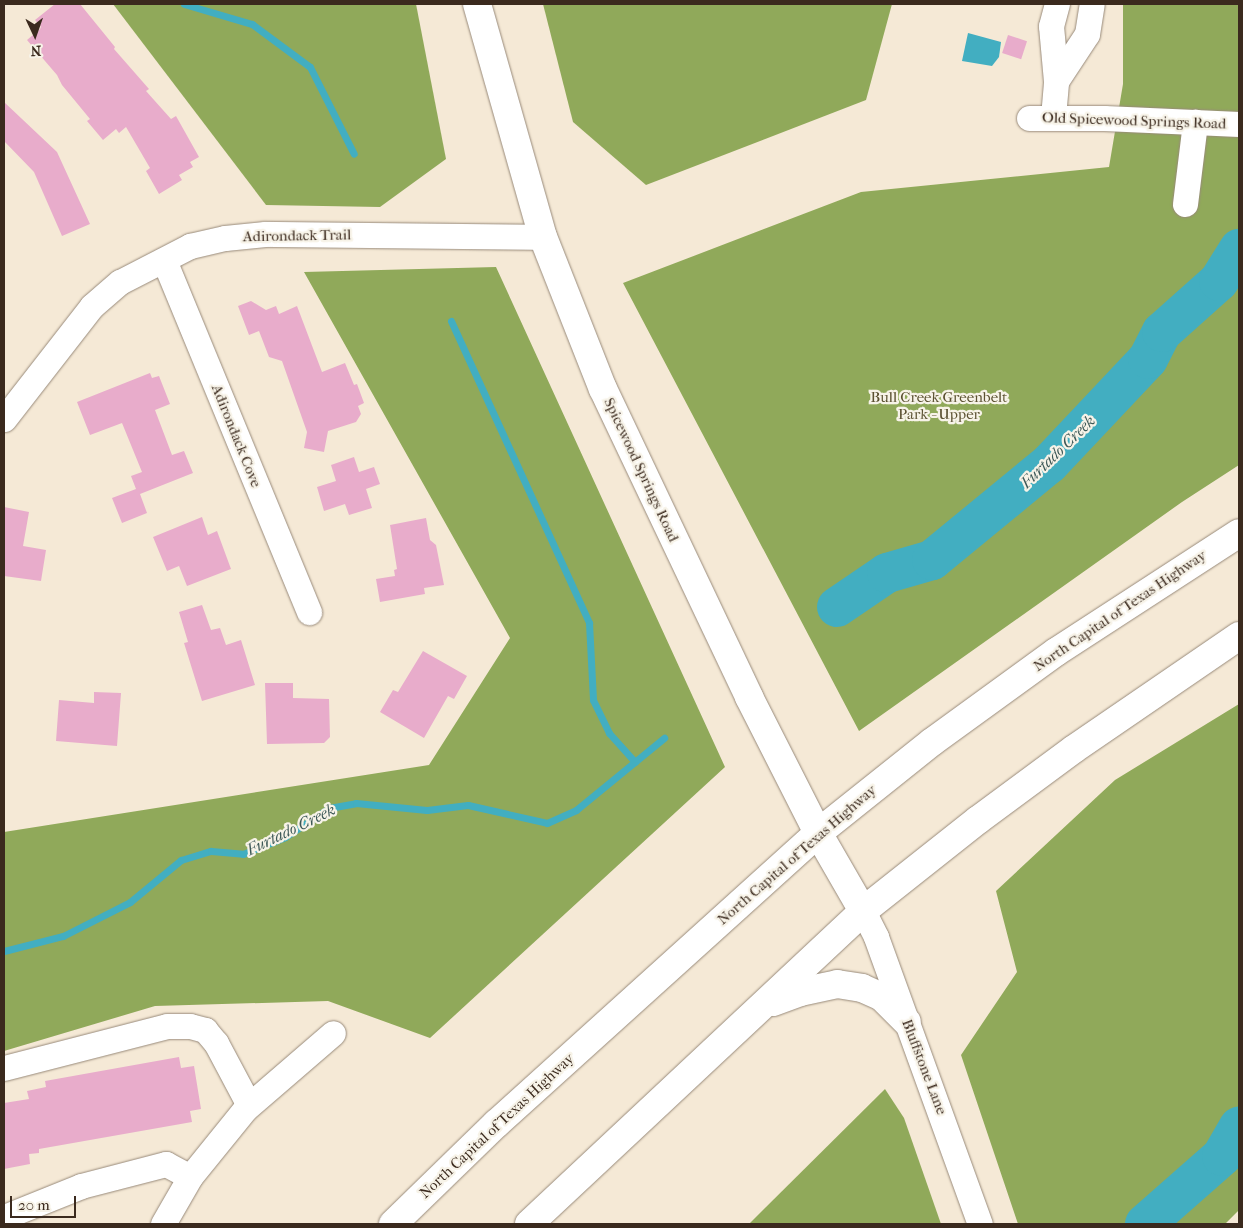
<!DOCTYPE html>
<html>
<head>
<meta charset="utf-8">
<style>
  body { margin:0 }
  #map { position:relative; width:1243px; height:1228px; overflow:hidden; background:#f5e9d6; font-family:"IM FELL French Canon",serif }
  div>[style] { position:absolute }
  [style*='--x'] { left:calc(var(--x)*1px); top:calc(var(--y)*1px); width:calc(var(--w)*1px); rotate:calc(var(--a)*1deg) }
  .forest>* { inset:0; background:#90a95a }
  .water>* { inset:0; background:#42aec1 }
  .stream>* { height:7px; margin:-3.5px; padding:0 3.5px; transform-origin:3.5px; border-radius:3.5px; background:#42aec1 }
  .river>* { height:40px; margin:-20px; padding:0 20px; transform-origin:20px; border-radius:20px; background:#42aec1 }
  .building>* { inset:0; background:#e8accb; transform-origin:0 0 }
  .roads { filter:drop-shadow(0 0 1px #988a7a) drop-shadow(0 0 1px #988a7a) }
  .minor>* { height:25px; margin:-12.5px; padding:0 12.5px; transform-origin:12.5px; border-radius:12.5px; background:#fff }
  .major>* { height:28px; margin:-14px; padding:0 14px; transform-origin:14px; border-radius:14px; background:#fff }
  .highway>* { height:28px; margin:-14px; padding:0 14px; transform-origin:14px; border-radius:14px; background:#fff }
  span { translate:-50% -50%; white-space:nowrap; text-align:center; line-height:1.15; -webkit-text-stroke:4.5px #f7f3e8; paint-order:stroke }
  .street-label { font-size:15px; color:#3b2a1e }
  .park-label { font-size:15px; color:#5a5030 }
  .water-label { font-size:16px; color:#3d5857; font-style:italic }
  .frame { position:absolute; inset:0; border:5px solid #3b2a1e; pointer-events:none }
  .north { position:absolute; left:10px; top:10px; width:50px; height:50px; -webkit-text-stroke:4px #f7f3e8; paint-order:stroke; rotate:177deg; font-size:14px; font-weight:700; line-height:20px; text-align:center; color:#3b2a1e }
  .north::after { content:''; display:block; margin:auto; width:18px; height:22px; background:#3b2a1e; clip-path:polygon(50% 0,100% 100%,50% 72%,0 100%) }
  .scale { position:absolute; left:10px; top:1196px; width:66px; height:22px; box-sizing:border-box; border:2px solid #3b2a1e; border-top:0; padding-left:6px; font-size:15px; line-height:18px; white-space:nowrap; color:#3b2a1e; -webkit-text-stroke:4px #f7f3e8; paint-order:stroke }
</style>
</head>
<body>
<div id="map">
  <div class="forest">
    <i style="clip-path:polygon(113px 4px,416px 4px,446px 159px,380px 207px,266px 205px)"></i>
    <i style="clip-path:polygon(543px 4px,892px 4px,866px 100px,646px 185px,573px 122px)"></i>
    <i style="clip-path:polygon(1123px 4px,1239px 4px,1239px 465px,1182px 502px,859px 731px,623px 283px,861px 192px,1109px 167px,1123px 84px)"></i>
    <i style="clip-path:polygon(496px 267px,725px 767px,430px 1038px,328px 1001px,155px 1006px,4px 1051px,4px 832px,429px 765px,510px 638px,304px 272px)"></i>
    <i style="clip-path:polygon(1239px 704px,1239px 1210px,1225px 1224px,1018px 1224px,961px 1055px,1017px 972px,996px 891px,1115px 780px)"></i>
    <i style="clip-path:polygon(885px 1089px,904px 1118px,941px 1224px,749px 1224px)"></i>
  </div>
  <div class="water">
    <i style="clip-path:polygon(968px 33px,1001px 42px,999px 57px,992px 66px,962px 61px)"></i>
  </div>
  <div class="stream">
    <i style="--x:184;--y:4;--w:71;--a:16.4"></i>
    <i style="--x:252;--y:24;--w:72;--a:36.6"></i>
    <i style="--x:310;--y:67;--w:97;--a:63.2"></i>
    <i style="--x:451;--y:321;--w:332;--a:65.4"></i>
    <i style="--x:589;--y:623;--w:77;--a:87"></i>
    <i style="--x:593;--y:700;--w:37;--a:64"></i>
    <i style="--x:609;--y:733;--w:39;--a:48"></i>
    <i style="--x:4;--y:951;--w:61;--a:-14.3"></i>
    <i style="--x:63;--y:936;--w:75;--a:-26.9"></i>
    <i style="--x:130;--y:902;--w:66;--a:-39.5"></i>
    <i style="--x:181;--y:860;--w:31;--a:-17"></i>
    <i style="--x:211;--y:851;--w:32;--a:5"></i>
    <i style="--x:243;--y:854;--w:45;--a:-22"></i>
    <i style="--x:285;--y:837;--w:53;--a:-33.4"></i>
    <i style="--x:329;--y:808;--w:27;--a:-10"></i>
    <i style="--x:356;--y:803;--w:71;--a:5.6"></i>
    <i style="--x:427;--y:810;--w:41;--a:-7"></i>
    <i style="--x:468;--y:805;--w:81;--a:12.8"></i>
    <i style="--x:547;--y:823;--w:32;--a:-24"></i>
    <i style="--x:576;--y:810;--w:114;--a:-39.3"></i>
  </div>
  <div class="river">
    <i style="--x:837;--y:607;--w:60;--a:-34.2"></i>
    <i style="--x:887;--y:573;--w:47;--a:-16.1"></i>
    <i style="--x:932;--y:560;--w:151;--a:-39.4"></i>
    <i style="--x:1049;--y:464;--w:144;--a:-46.7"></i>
    <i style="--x:1148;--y:359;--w:30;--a:-63"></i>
    <i style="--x:1162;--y:332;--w:76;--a:-41.8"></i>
    <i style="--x:1219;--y:281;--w:38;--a:-58"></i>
    <i style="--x:1145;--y:1224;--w:103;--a:-41.4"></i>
    <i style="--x:1222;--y:1156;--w:34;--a:-60"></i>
  </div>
  <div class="building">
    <i style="clip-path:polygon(55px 4px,80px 4px,115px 47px,114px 49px,149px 89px,146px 91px,171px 119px,176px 116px,199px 157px,190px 162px,193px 167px,179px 175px,182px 180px,159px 194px,146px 171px,150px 168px,126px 127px,119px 133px,116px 129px,103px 140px,87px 121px,90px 119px,62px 85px,57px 75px,27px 40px,40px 29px,41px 27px,35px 20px)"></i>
    <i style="left:1008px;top:35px;width:20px;height:19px;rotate:18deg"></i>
    <i style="clip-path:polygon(4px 102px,57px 152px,90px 224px,62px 236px,34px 172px,4px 141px)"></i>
    <i style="clip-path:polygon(251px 301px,266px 310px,276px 306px,279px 314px,297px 306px,322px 372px,345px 363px,354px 385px,357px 384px,364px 403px,358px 406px,361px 414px,356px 422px,328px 431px,324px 452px,304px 448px,307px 432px,282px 361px,269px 357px,259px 331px,249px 335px,238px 306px)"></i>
    <i style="clip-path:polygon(150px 373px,152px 378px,159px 376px,170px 404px,155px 410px,172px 455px,184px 451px,193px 473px,140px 494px,147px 513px,122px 523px,112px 498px,136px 489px,131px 476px,142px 472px,122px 423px,90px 435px,77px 402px)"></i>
    <i style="clip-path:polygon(354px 457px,359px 472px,374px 467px,380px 484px,366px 489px,372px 508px,349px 515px,345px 504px,324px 511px,317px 487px,336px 481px,331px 465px)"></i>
    <i style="clip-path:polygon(4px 507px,29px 512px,23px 546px,46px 550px,41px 581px,4px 576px)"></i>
    <i style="clip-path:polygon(202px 517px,208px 535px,217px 531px,231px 569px,187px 586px,179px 566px,167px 571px,153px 537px)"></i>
    <i style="clip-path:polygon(426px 518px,430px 540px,436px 545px,444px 585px,424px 588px,425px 594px,380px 602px,376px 579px,395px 576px,394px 570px,397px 569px,390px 525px)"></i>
    <i style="clip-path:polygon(202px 605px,211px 630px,220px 628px,226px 645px,241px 640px,255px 685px,202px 701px,184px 643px,188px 642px,179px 612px)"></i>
    <i style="clip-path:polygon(423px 651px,467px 676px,454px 699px,448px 696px,424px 738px,380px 712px,393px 690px,398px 692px)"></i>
    <i style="clip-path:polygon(265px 683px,293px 683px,293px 698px,329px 699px,330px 737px,324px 743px,267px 744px)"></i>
    <i style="clip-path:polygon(94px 692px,121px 693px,117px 746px,56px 741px,59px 700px,94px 703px)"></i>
    <i style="clip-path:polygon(179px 1057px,181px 1068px,194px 1066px,201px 1109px,190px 1111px,192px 1122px,39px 1149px,39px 1153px,29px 1154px,30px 1164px,4px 1169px,4px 1103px,29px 1099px,27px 1091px,46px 1087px,45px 1081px)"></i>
  </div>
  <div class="roads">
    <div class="minor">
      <i style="--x:1056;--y:81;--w:56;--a:-56.6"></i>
      <i style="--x:1087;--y:34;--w:30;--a:-81"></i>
      <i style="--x:1053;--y:117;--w:36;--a:-85"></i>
      <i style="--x:1056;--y:81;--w:55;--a:-95.2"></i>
      <i style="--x:1051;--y:26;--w:23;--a:-75"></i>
      <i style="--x:1029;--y:118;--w:75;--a:0"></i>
      <i style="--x:1104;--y:118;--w:135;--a:2.5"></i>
      <i style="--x:1185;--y:204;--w:83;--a:-83"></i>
      <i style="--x:164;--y:260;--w:381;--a:67.6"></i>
      <i style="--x:4;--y:419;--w:143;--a:-52.1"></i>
      <i style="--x:92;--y:306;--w:37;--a:-41"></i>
      <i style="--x:120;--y:282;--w:79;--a:-27.2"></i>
      <i style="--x:190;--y:246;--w:36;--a:-13"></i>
      <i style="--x:225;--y:238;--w:40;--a:-5.7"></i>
      <i style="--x:265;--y:234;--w:278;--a:0.6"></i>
      <i style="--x:863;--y:911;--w:29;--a:63"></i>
      <i style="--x:876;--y:937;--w:305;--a:70.1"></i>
      <i style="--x:4;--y:1068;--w:168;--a:-14.4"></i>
      <i style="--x:167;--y:1026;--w:23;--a:0"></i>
      <i style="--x:190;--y:1026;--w:16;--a:15"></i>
      <i style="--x:205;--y:1030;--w:17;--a:50"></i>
      <i style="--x:216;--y:1043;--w:70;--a:62"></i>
      <i style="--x:190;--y:1177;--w:87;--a:-51"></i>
      <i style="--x:245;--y:1109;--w:116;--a:-40.8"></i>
      <i style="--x:4;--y:1217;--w:83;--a:-21.9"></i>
      <i style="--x:81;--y:1186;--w:88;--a:-14.5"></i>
      <i style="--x:166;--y:1164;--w:27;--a:28"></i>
      <i style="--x:190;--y:1177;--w:54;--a:119.9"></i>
    </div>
    <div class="major">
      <i style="--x:477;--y:4;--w:242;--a:74.2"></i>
      <i style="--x:543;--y:237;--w:163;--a:68.5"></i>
      <i style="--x:603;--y:389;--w:341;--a:64.6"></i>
      <i style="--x:749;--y:697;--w:153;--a:63.1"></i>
      <i style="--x:818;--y:833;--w:90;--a:60"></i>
    </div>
    <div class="highway">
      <i style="--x:773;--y:1002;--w:29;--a:-20"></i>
      <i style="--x:800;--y:992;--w:38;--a:-12"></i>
      <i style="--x:837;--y:984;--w:25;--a:9"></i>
      <i style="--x:862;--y:988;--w:22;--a:24"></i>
      <i style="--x:882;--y:997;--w:35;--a:45"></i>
      <i style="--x:393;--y:1224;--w:144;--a:-44.2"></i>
      <i style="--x:496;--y:1124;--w:434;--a:-42.1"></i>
      <i style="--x:818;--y:833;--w:146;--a:-38.6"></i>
      <i style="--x:932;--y:742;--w:153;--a:-36"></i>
      <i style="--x:1056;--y:652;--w:218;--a:-33"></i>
      <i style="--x:529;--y:1224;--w:458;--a:-43.1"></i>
      <i style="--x:863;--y:911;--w:147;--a:-38.4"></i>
      <i style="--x:978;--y:820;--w:119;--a:-36.5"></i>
      <i style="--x:1074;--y:749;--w:200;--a:-34.4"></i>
    </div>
  </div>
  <div class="street-label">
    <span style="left:1134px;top:121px;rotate:2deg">Old Spicewood Springs Road</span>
    <span style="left:297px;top:236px;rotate:-1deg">Adirondack Trail</span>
    <span style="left:236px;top:436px;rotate:68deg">Adirondack Cove</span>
    <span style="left:641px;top:470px;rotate:65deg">Spicewood Springs Road</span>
    <span style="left:1120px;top:611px;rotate:-34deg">North Capital of Texas Highway</span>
    <span style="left:797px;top:855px;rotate:-41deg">North Capital of Texas Highway</span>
    <span style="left:924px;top:1067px;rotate:69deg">Bluffstone Lane</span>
    <span style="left:497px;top:1126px;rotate:-43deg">North Capital of Texas Highway</span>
  </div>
  <div class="park-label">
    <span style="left:939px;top:406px">Bull Creek Greenbelt<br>Park - Upper</span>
  </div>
  <div class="water-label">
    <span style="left:1058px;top:452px;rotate:-44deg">Furtado Creek</span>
    <span style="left:291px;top:830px;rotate:-26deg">Furtado Creek</span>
  </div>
  <div class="frame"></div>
  <div class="north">N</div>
  <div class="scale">20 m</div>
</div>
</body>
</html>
